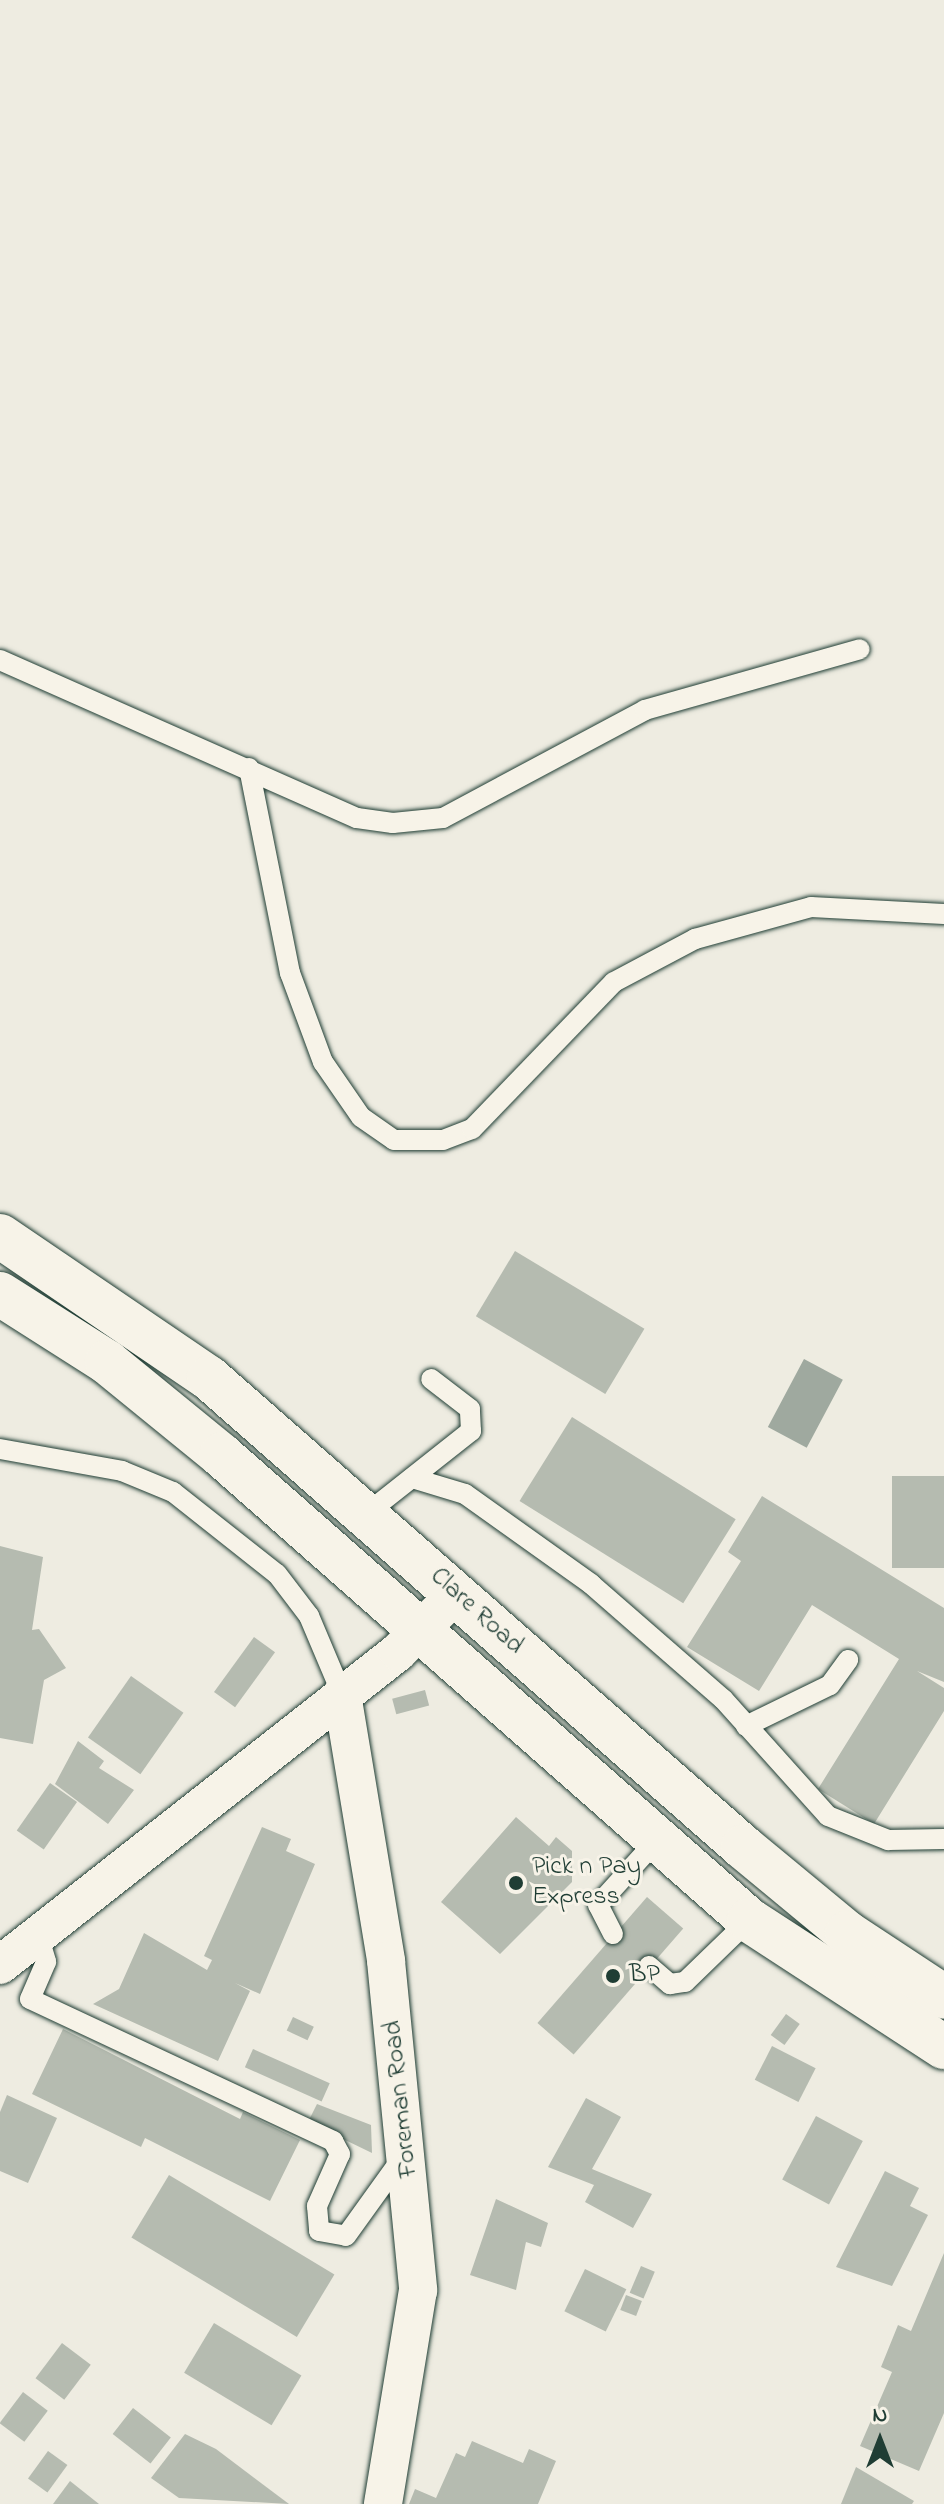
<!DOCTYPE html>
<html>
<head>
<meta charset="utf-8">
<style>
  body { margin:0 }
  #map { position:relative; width:944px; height:2504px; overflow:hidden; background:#eeece1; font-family:"Indie Flower",sans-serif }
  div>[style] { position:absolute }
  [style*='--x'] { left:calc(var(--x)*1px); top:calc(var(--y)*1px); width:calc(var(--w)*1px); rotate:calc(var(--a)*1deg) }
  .water>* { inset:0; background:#9fa99f; transform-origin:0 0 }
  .building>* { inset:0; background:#b5bbb0; transform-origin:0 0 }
  .roads { filter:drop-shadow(0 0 2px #1f3d34) drop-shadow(0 0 2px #1f3d34) }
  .service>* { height:20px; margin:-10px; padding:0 10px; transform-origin:10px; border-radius:10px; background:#f7f3e8 }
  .minor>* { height:38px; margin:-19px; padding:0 19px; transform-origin:19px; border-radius:19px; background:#f7f3e8 }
  .tertiary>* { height:44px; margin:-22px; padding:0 22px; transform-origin:22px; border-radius:22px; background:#f7f3e8 }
  .dots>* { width:22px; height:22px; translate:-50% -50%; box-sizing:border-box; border:4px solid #f7f3e8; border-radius:50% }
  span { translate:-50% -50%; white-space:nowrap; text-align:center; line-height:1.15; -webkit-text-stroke:6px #f7f3e8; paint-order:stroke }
  .street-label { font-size:26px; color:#1f3d34 }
  .poi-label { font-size:26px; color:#1f3d34 }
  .left { translate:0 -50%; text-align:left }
  .north { position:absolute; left:840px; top:2400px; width:80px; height:80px; -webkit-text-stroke:6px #f7f3e8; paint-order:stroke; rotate:0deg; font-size:22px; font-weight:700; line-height:32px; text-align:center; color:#1f3d34 }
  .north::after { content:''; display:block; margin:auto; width:28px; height:36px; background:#1f3d34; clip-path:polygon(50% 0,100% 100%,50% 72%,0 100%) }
</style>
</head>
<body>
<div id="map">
  <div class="water">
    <i style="left:804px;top:1359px;width:44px;height:77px;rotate:28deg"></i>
  </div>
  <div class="building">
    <i style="left:515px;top:1251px;width:151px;height:76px;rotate:31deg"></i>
    <i style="left:572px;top:1417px;width:193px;height:99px;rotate:32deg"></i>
    <i style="left:944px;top:1476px;width:92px;height:52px;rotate:90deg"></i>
    <i style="clip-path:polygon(762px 1496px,944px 1608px,944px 1682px,917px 1671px,944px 1688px,944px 1711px,874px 1824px,818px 1789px,899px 1659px,812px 1605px,759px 1691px,687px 1647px,741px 1561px,728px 1552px)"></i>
    <i style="clip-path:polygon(0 1546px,43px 1557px,32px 1630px,39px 1629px,66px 1668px,44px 1680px,33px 1744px,0 1738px)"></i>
    <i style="left:254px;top:1637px;width:26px;height:68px;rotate:36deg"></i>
    <i style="left:131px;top:1676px;width:64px;height:75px;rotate:35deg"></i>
    <i style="left:425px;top:1690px;width:16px;height:34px;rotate:75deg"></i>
    <i style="clip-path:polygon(78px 1741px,104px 1761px,99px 1768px,134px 1790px,108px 1824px,55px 1784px)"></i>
    <i style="left:50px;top:1783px;width:33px;height:58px;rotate:35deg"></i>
    <i style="clip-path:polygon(516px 1817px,549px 1846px,556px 1837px,572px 1851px,572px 1882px,500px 1954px,441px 1902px)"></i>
    <i style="clip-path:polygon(262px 1827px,291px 1839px,286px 1851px,315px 1864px,260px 1994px,235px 1983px,250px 1991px,218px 2061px,93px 2004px,119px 1989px,144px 1933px,207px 1970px,212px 1960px,204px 1956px)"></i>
    <i style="left:647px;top:1897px;width:48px;height:167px;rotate:41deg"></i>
    <i style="left:786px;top:2014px;width:17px;height:26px;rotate:36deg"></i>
    <i style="left:293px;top:2017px;width:23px;height:15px;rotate:25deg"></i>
    <i style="clip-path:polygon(63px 2029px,240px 2119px,243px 2112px,300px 2140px,270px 2201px,145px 2138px,141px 2147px,32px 2094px)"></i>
    <i style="left:772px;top:2046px;width:49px;height:38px;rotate:27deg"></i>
    <i style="left:253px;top:2049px;width:84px;height:20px;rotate:24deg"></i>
    <i style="clip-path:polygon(7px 2095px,57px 2118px,28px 2183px,0 2171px,0 2112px)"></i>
    <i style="clip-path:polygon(586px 2098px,621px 2117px,592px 2169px,652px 2194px,633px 2228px,585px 2202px,594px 2185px,548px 2167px)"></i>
    <i style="clip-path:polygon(317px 2104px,371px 2125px,372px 2153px,308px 2122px)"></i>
    <i style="left:816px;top:2116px;width:53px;height:72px;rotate:28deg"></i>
    <i style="clip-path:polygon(885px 2171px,919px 2188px,910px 2206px,928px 2215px,892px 2286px,836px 2267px)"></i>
    <i style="left:169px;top:2175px;width:193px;height:73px;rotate:31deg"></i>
    <i style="clip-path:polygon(496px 2199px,548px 2223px,541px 2247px,526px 2242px,516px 2290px,470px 2275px)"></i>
    <i style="clip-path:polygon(944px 2253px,944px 2413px,919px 2471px,860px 2446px,892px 2372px,881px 2367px,898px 2325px,911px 2331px)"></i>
    <i style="left:641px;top:2266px;width:15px;height:29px;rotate:23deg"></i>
    <i style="left:585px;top:2269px;width:46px;height:47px;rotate:26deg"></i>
    <i style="left:626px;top:2295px;width:17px;height:16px;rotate:21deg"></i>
    <i style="left:214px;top:2323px;width:102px;height:58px;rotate:31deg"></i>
    <i style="left:62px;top:2343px;width:36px;height:44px;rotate:37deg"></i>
    <i style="left:23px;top:2392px;width:31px;height:39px;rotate:37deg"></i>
    <i style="left:133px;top:2408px;width:48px;height:33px;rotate:38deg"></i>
    <i style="clip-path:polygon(185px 2434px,216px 2449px,289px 2504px,179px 2498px,151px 2478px)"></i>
    <i style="clip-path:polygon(472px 2441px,523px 2463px,529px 2449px,556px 2461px,538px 2504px,409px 2504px,415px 2489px,436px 2498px,456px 2453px,465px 2457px)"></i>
    <i style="left:48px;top:2451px;width:24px;height:34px;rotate:36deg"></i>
    <i style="clip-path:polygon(856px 2467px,914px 2501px,912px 2504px,841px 2504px)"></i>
    <i style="clip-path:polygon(70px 2481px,99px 2504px,53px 2504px)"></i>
  </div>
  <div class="roads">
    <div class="service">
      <i style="--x:0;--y:660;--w:390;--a:23.9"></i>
      <i style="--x:357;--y:818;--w:36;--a:8"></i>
      <i style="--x:393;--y:823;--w:50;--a:-5.7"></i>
      <i style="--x:443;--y:818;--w:229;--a:-28.1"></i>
      <i style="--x:645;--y:710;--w:223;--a:-15.8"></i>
      <i style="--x:249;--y:768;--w:209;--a:78.7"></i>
      <i style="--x:290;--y:973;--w:95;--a:69.7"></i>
      <i style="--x:323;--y:1062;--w:67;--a:55.4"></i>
      <i style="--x:361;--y:1117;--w:40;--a:34.9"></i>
      <i style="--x:394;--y:1140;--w:49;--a:0"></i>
      <i style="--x:443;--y:1140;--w:31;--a:-21"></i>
      <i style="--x:472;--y:1129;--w:204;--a:-46"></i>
      <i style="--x:614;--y:982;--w:92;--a:-28"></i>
      <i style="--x:695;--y:939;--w:120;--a:-15.4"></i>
      <i style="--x:811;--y:907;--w:133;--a:3"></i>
      <i style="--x:0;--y:1449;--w:124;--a:10.2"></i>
      <i style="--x:122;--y:1471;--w:55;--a:22.4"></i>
      <i style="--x:173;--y:1492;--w:132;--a:38.3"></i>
      <i style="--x:277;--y:1574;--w:53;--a:52.7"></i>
      <i style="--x:309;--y:1616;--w:85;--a:67.1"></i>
      <i style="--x:412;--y:1478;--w:55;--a:16.8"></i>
      <i style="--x:465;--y:1494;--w:155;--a:35.5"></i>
      <i style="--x:591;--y:1584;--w:175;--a:41.1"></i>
      <i style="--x:723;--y:1699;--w:157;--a:48.1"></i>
      <i style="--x:828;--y:1816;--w:65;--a:21.8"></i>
      <i style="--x:888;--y:1840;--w:56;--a:-1"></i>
      <i style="--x:366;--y:1514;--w:134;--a:-38.3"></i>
      <i style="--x:471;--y:1431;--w:22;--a:-93"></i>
      <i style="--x:470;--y:1409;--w:49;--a:-142.4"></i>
      <i style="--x:746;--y:1726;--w:93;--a:-26"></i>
      <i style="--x:830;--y:1685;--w:31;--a:-54"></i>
      <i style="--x:613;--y:1934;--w:33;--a:-117"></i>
      <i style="--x:598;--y:1905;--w:88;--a:-47.8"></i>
      <i style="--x:38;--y:1935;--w:28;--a:73"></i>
      <i style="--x:46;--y:1962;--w:40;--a:113.4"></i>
      <i style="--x:30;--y:1999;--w:335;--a:25.1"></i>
      <i style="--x:333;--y:2141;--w:15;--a:62"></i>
      <i style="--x:340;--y:2154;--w:57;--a:113.9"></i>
      <i style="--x:317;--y:2206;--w:25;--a:85"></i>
      <i style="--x:319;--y:2231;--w:27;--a:10"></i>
      <i style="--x:346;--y:2236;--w:101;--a:-54.3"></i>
      <i style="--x:649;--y:1966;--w:28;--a:41"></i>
      <i style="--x:670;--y:1984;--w:15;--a:-8"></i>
      <i style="--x:685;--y:1982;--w:89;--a:-44.1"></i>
    </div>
    <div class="minor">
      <i style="--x:342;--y:1694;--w:271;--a:80.6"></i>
      <i style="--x:386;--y:1961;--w:331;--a:84.4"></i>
      <i style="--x:418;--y:2290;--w:217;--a:99.3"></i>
      <i style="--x:0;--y:1965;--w:506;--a:-38.18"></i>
      <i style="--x:398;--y:1652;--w:82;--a:-45"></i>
    </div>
    <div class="tertiary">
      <i style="--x:0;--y:1236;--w:253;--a:34.2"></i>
      <i style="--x:209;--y:1378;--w:711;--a:41.29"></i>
      <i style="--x:743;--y:1847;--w:135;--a:39.6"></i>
      <i style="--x:847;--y:1933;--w:116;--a:33.4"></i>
      <i style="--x:0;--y:1294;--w:127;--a:32.4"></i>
      <i style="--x:107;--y:1362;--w:147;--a:39.2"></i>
      <i style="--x:221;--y:1455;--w:704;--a:41.37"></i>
      <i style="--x:749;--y:1920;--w:233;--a:33.1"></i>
    </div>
  </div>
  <div class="dots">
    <i style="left:516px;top:1883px;background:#1f3d34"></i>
    <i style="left:613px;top:1976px;background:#1f3d34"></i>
  </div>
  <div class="street-label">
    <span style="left:476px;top:1612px;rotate:42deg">Clare Road</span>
    <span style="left:402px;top:2099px;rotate:-96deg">Foreman Road</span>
  </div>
  <div class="poi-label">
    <span class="left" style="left:532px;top:1883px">Pick n Pay<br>Express</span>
    <span class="left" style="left:629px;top:1976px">BP</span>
  </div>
  <div class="north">N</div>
</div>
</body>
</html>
